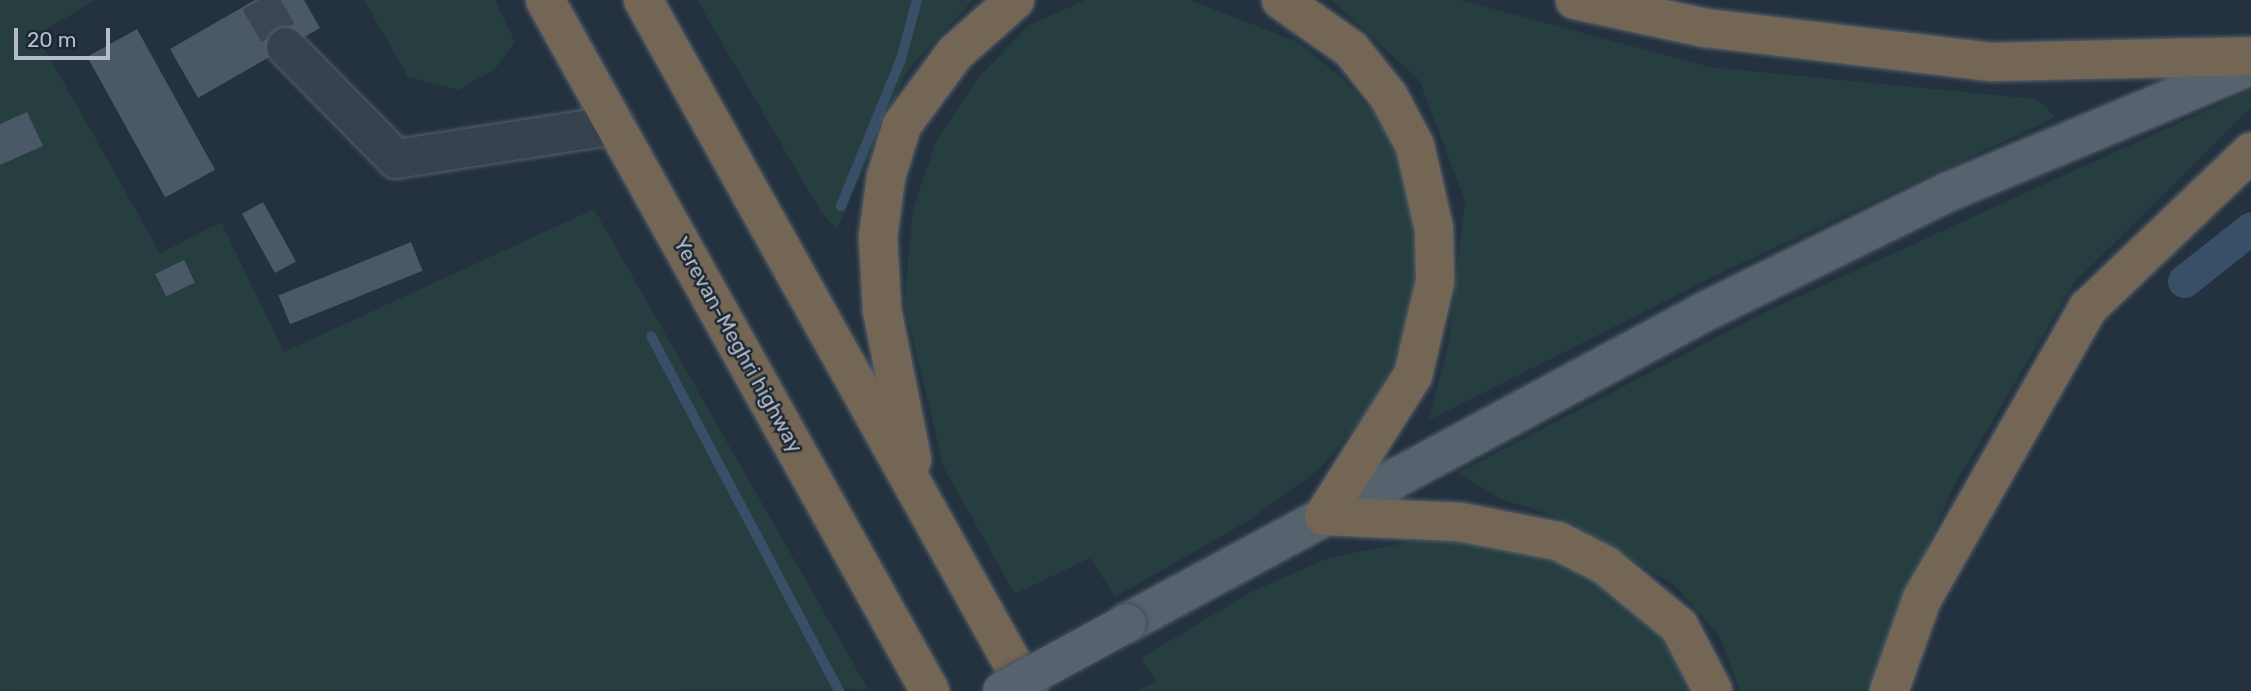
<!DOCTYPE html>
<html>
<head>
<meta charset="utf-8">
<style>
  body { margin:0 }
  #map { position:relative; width:2251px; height:691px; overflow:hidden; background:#24313e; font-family:Rubik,sans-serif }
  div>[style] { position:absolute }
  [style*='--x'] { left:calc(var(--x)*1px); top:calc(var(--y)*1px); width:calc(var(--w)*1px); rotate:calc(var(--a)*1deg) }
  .green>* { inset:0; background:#263e3f }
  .stream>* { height:10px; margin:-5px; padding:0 5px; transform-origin:5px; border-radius:5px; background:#394f67 }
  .canal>* { height:33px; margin:-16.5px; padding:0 16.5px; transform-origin:16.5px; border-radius:16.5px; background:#394f67 }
  .building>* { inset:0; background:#4a5867; transform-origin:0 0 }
  .minor-tunnel>* { height:38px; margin-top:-19px; transform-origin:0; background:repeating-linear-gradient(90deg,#3a4653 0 38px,transparent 0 57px) }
  .roads { filter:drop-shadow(0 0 2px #56606c) drop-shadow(0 0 2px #56606c) }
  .minor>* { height:38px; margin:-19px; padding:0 19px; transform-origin:19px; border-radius:19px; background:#38424e }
  .major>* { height:38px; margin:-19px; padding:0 19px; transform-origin:19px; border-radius:19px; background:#56626e }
  .highway>* { height:38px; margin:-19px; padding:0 19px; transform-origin:19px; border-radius:19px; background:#746655 }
  .bridges { filter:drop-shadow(0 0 2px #444e5a) drop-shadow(0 0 2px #444e5a) }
  .major-bridge>* { height:38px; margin:-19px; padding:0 19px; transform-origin:19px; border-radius:19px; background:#56626e }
  span { translate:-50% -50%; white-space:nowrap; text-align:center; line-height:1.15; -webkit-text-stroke:5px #1d2733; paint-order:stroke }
  .street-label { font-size:21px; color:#b4bdc9 }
  .scale { position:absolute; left:14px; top:28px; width:96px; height:32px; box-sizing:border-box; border:4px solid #b4bdc9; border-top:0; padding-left:9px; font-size:21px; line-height:24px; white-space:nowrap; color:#b4bdc9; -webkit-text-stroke:5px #1d2733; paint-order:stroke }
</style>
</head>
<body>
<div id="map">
  <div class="green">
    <i style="clip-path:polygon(0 0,95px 0,37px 35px,160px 253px,221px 222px,284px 352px,594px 209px,868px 689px,0 691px)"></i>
    <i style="clip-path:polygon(364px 0,495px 0,515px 42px,495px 69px,459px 90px,408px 77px)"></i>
    <i style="clip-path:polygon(697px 0,973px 0,908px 70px,837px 229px,821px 212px)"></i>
    <i style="clip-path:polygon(1085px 0,1190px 0,1300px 43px,1343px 79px,1374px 113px,1403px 164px,1417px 228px,1413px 296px,1395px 360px,1368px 412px,1320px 469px,1248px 521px,1115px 597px,1090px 558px,1015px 594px,944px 468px,904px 303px,913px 209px,937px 139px,978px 78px,1029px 25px)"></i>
    <i style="clip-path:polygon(1331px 0,1460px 0,1710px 67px,2037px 99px,2056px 117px,1729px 269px,1429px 420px,1449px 341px,1465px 200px,1419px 80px)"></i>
    <i style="clip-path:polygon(2251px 90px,2251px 108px,2074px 283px,1954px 486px,1865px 691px,1740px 691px,1720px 637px,1675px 586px,1568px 521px,1499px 498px,1458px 473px,1765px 312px)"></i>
    <i style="clip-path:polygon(1496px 541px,1564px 561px,1620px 594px,1658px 633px,1693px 691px,1138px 691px,1156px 681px,1141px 658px,1253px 591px,1328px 558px,1409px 542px)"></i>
  </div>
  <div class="stream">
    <i style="--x:841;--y:206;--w:159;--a:-67.8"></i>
    <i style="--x:901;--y:59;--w:61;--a:-74.8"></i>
    <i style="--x:651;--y:336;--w:402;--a:62.1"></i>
  </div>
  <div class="canal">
    <i style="--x:2184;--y:281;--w:85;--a:-38.3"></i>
  </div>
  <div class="building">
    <i style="clip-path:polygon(255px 0,304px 0,320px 28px,198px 98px,170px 49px)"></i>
    <i style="left:137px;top:29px;width:161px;height:57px;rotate:61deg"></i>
    <i style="clip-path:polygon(27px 112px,43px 146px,0 165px,0 124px)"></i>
    <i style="left:263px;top:202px;width:68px;height:24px;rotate:61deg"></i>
    <i style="left:411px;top:242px;width:31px;height:143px;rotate:68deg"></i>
    <i style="left:184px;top:260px;width:25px;height:32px;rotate:64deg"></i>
  </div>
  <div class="minor-tunnel">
    <i style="--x:259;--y:0;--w:54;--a:60.1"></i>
  </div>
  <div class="roads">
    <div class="minor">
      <i style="--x:286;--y:47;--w:157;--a:45.5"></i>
      <i style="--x:396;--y:159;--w:222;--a:-8.8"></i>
    </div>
    <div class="major">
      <i style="--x:1127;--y:623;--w:655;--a:-28.32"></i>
      <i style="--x:1704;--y:312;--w:272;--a:-26.2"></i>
      <i style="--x:1948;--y:192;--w:329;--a:-22.7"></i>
    </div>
    <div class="highway">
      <i style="--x:545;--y:0;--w:791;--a:60.88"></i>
      <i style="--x:643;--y:0;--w:791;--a:60.88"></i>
      <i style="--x:1281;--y:0;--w:85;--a:35"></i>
      <i style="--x:1351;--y:49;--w:61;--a:51.6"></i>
      <i style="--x:1389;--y:97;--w:55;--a:62"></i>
      <i style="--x:1415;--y:146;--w:85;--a:77.1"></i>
      <i style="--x:1434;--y:229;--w:53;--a:88.9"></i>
      <i style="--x:1435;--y:282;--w:96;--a:103.3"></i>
      <i style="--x:1413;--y:375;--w:167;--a:122.3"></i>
      <i style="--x:1575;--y:0;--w:134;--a:12.1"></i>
      <i style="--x:1706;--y:28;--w:288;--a:6.8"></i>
      <i style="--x:1992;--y:62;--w:259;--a:-1.3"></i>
      <i style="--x:912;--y:460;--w:153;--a:-101.3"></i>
      <i style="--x:882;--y:310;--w:73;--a:-93.1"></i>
      <i style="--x:878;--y:237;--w:61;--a:-82.4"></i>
      <i style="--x:886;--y:177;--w:54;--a:-72.9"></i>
      <i style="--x:902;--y:125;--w:89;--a:-53.6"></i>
      <i style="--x:955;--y:53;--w:80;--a:-41.5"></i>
      <i style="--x:1324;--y:516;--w:136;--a:2.5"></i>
      <i style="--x:1460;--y:522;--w:100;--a:11"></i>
      <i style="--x:1558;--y:541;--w:53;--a:27.1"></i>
      <i style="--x:1605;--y:565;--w:96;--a:39.5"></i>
      <i style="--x:1679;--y:626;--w:73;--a:62.4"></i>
      <i style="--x:1889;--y:691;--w:98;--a:-70.3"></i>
      <i style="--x:1922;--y:599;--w:335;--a:-60.3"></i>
      <i style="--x:2088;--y:308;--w:226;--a:-43.7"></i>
    </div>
  </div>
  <div class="bridges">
    <div class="major-bridge">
      <i style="--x:1002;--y:691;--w:142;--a:-28.5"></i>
    </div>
  </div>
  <div class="street-label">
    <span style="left:738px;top:345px;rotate:61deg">Yerevan-Meghri highway</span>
  </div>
  <div class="scale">20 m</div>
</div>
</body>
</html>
